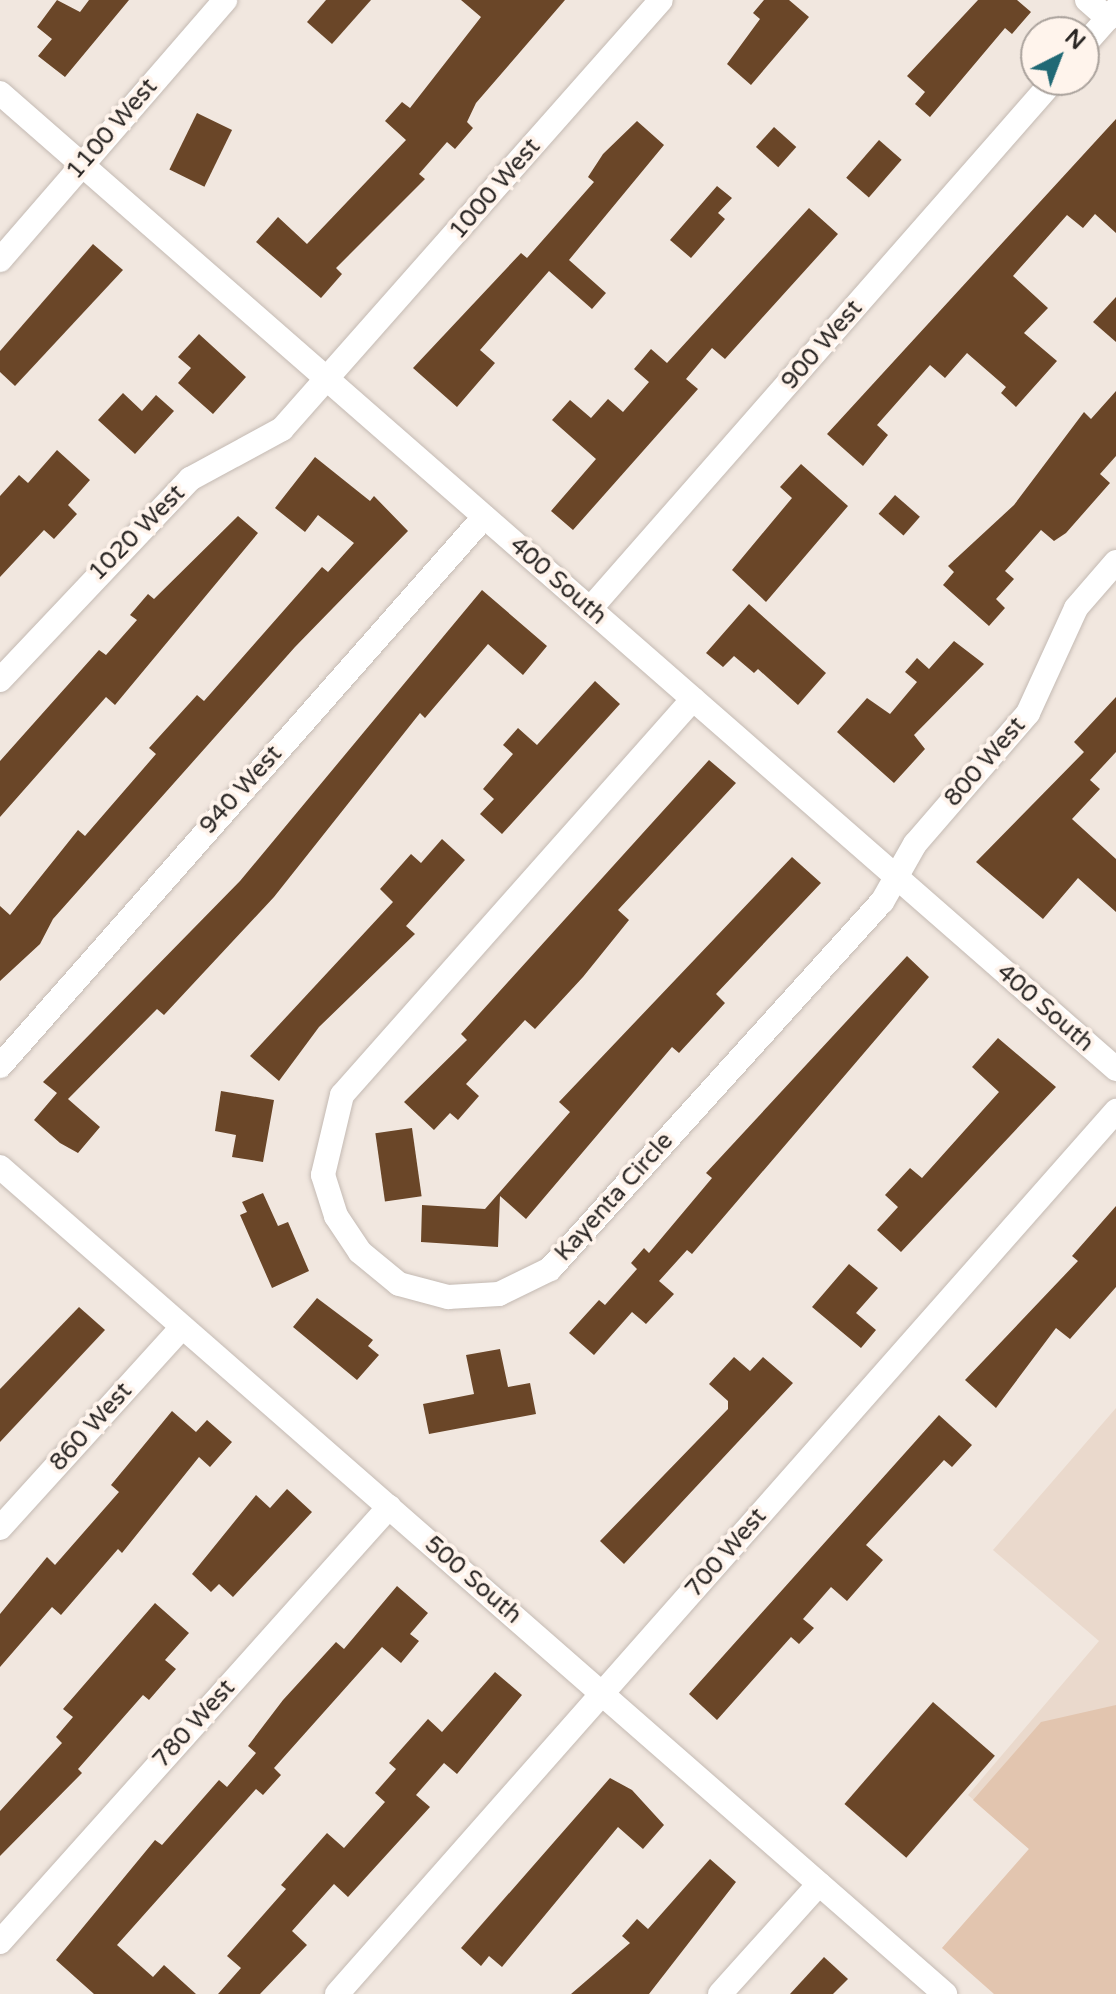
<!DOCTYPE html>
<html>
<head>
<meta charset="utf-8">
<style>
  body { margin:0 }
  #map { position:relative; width:1116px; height:1994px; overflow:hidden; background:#f1e7df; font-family:"Varela Round",sans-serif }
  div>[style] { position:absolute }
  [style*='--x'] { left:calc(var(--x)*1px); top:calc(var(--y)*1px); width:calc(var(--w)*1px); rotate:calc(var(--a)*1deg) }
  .built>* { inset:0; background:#ead9cc }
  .green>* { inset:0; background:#e2c5af }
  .building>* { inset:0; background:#6a4628; transform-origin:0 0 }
  .roads { filter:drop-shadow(0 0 2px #c4bab3) drop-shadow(0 0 2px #c4bab3) }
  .minor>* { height:24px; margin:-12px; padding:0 12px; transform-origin:12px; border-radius:12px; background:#fff }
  span { translate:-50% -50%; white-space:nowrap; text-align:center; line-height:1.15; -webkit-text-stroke:8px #fff4ec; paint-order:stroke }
  .street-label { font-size:24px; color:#2a2624 }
  .north { position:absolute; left:1020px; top:16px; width:80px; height:80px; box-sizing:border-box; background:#fff4ec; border:2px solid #aaa29c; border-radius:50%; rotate:42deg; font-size:22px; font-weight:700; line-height:32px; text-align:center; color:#2a2624 }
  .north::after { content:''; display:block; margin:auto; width:28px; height:36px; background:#206975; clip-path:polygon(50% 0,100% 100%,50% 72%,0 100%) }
</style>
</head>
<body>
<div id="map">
  <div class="built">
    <i style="clip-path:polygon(1116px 1408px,1116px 1994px,942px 1948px,1029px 1849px,968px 1795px,1099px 1641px,993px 1550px)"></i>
  </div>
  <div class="green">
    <i style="clip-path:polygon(1116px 1705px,1116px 1994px,994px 1994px,942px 1948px,1029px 1849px,973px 1800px,1041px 1722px)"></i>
  </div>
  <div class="building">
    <i style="clip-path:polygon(57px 0,80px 12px,89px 0,129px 0,65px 77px,38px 56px,52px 39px,37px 27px)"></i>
    <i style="clip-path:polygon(326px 0,371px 0,332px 44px,307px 22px)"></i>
    <i style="clip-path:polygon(461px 0,565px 0,476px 103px,467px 122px,473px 128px,455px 149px,447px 142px,419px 174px,425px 179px,336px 268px,342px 274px,321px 298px,256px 242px,278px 217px,307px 244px,406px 140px,385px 121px,402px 102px,410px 108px,481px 17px)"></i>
    <i style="clip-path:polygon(764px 0,789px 0,809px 17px,751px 85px,727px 64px,760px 19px,753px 13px)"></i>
    <i style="clip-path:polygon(978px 0,1017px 0,1031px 12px,1012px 34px,1005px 28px,930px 117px,915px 104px,925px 92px,907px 76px)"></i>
    <i style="left:197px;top:113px;width:39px;height:63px;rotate:26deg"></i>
    <i style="clip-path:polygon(1116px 119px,1116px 233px,1095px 214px,1083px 228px,1067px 215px,1013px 276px,1048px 308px,1024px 333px,1057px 361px,1016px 407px,1001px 393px,1006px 387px,967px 353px,945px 378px,930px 365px,877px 425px,888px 435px,863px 466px,827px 434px)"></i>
    <i style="clip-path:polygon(637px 121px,664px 145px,569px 260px,606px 293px,592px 309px,549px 271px,480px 350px,495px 363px,457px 407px,413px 368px,521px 253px,527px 258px,594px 182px,588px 177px,603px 154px)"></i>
    <i style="left:774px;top:127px;width:30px;height:27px;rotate:42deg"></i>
    <i style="left:879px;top:140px;width:30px;height:50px;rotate:41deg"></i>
    <i style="clip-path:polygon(717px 186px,732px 198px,718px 213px,725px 219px,691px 258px,670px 240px)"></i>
    <i style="clip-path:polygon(809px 208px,838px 234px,725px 359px,712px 348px,686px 379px,698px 389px,573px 530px,551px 511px,596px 459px,552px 420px,570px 400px,591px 418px,608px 399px,623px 412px,649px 382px,634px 369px,651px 349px,667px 363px)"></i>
    <i style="clip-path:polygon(93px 244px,123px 270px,15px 386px,0 372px,0 351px)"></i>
    <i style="clip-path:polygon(1116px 297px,1116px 342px,1093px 322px)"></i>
    <i style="clip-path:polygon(199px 334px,246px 377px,213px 414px,178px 383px,191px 368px,178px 357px)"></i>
    <i style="clip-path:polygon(1116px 391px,1116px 456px,1100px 474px,1110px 483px,1066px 533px,1054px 541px,1041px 530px,1005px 571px,1014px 579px,996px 599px,1005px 608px,989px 626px,943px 585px,954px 572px,948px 566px,1014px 505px,1084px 412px,1091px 419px)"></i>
    <i style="clip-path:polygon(123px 393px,142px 411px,156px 395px,174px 411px,135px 454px,98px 420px)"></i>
    <i style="clip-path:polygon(57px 450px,90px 480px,68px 505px,77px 514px,54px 539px,44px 530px,0 577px,0 496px,19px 475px,28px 483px)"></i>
    <i style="clip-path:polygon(315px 457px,370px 501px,374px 496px,408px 531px,295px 647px,53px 919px,40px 944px,0 981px,0 906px,10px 915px,78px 830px,85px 836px,156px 754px,149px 748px,197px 695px,204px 701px,322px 567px,328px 572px,354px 543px,318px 515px,305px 532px,275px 508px)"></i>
    <i style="clip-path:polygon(801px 464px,848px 506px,766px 602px,732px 570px,792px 498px,780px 487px)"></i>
    <i style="left:895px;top:495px;width:33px;height:25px;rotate:41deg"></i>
    <i style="clip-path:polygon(238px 516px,258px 533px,115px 705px,106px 697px,0 817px,0 761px,99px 650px,106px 655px,137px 620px,130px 615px,148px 594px,154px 599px)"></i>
    <i style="clip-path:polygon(482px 590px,547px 646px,523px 675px,488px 644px,425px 718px,420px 713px,274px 897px,164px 1015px,157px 1009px,68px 1099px,100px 1127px,78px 1153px,60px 1143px,34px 1120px,57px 1093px,43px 1082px,240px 881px)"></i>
    <i style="clip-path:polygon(749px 604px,826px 673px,798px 705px,758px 669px,754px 673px,734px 656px,723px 667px,706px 653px)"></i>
    <i style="clip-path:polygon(954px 641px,984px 664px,914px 735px,925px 749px,894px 783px,837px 732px,867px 698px,890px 714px,917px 682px,905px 672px,917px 658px,929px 669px)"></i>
    <i style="clip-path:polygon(595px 681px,620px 704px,502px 834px,480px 814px,494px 799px,483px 789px,513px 754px,503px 745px,518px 728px,537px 745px)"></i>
    <i style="clip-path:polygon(1116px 697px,1116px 752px,1090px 780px,1100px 789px,1072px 819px,1116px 859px,1116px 912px,1078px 878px,1043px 919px,976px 862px,1084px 752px,1074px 742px)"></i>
    <i style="clip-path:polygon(709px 760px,736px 783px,618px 910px,629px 920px,583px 977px,535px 1029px,525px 1020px,466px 1084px,479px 1096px,458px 1120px,450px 1113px,434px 1130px,404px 1102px,467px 1040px,461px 1034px)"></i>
    <i style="clip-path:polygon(442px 839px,465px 860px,406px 926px,415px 934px,319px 1027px,279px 1081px,250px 1056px,393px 902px,380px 889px,411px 854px,421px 863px)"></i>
    <i style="clip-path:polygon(792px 857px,821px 883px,716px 994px,725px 1003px,679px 1053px,672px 1047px,526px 1219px,500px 1196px,498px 1247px,421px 1242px,422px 1205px,485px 1209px,570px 1112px,559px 1102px)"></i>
    <i style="clip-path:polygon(907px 956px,929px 977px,692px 1254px,687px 1250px,659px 1281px,674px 1294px,646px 1324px,632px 1312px,594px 1355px,569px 1333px,599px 1300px,605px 1305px,637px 1269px,631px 1263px,644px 1248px,649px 1253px,712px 1178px,706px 1173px)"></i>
    <i style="clip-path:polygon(998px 1038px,1056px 1087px,901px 1252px,877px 1230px,898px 1207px,885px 1195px,910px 1168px,922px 1178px,999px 1092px,972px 1067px)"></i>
    <i style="clip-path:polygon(221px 1091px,274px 1100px,263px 1162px,232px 1157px,236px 1135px,215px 1131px)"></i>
    <i style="left:412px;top:1128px;width:69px;height:37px;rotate:82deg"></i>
    <i style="clip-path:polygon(263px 1193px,278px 1226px,288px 1222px,309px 1271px,272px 1288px,240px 1215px,247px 1212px,242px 1202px)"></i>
    <i style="clip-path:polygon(1116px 1206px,1116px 1287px,1070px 1339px,1056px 1328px,996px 1408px,965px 1380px,1078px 1261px,1072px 1256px)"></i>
    <i style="clip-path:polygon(849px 1264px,878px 1288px,856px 1313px,876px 1330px,861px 1348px,812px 1307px)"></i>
    <i style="clip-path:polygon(317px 1298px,373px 1340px,368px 1346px,379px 1355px,357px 1380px,293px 1327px)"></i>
    <i style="clip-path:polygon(79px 1307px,105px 1330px,0 1442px,0 1389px)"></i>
    <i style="clip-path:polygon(500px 1349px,508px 1387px,530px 1383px,536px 1414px,429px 1434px,423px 1404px,474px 1394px,466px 1355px)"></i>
    <i style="clip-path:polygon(734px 1357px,750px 1371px,763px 1357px,793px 1383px,624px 1564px,600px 1541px,728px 1409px,728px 1401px,709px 1384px)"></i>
    <i style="clip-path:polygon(172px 1411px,196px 1432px,207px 1420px,232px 1442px,210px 1467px,199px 1457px,122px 1553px,118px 1549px,61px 1615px,52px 1607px,0 1667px,0 1614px,47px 1557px,55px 1565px,119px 1492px,111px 1485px)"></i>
    <i style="clip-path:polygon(939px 1415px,972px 1445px,952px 1467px,944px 1460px,866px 1545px,883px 1560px,847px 1601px,831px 1587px,803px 1619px,814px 1628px,799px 1644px,791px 1637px,717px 1720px,689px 1694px)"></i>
    <i style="clip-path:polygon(287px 1489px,312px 1512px,233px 1597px,219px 1584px,211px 1592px,192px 1574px,256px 1495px,270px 1508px)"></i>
    <i style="clip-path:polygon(397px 1586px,428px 1613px,410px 1634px,419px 1641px,401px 1663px,382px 1647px,274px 1768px,281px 1775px,263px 1795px,256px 1789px,117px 1945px,153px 1977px,164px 1965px,196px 1994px,94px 1994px,56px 1960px,155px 1840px,162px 1845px,219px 1780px,227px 1787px,256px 1753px,248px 1746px,283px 1700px,336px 1642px,344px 1649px)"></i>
    <i style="clip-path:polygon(155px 1603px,189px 1633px,165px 1660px,176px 1669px,149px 1700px,143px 1695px,78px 1769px,82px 1773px,0 1856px,0 1811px,62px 1743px,56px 1737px,73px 1717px,63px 1709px)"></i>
    <i style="clip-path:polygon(495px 1672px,522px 1695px,457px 1774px,444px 1763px,416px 1795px,430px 1807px,348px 1897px,334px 1884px,292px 1931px,307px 1945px,260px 1994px,218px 1994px,241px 1968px,227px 1956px,286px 1889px,281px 1885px,327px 1833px,344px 1848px,385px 1802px,375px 1793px,396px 1769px,389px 1763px,428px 1719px,442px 1732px)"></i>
    <i style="left:933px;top:1702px;width:82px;height:135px;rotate:41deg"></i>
    <i style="clip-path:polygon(610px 1778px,632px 1790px,664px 1825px,643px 1849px,618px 1827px,502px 1967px,489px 1956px,481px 1966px,461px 1948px)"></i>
    <i style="clip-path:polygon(710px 1859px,736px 1882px,649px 1994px,571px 1994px,630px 1943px,622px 1936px,637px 1919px,648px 1929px)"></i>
    <i style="clip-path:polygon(824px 1957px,848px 1979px,833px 1994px,790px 1994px)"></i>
  </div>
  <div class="roads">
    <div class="minor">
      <i style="--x:1087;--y:0;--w:28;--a:41"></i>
      <i style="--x:1084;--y:45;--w:48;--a:-48.4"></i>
      <i style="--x:0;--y:93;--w:1483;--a:41.17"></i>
      <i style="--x:0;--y:260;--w:344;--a:-49.1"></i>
      <i style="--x:590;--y:609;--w:704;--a:-48.75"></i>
      <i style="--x:0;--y:680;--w:277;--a:-46.6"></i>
      <i style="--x:190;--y:479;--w:105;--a:-28.5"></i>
      <i style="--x:282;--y:429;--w:572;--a:-48.54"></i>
      <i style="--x:693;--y:699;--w:529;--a:131.55"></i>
      <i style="--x:342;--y:1095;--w:82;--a:103.4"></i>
      <i style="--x:323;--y:1175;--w:43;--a:72.4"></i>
      <i style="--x:336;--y:1216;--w:43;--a:56.3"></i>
      <i style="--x:360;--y:1252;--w:50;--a:39.4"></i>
      <i style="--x:399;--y:1284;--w:51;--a:14.9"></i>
      <i style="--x:448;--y:1297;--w:51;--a:-3.4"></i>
      <i style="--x:499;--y:1294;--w:57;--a:-26.1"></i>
      <i style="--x:550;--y:1269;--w:495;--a:-47.9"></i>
      <i style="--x:882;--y:902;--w:67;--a:-60.4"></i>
      <i style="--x:915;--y:844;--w:173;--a:-49.2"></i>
      <i style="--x:1028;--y:713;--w:115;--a:-65.4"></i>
      <i style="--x:1076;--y:608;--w:61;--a:-49"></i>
      <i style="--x:0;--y:1066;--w:732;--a:-48.6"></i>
      <i style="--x:0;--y:1167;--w:1256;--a:41.19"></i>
      <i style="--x:0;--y:1528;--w:271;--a:-47.8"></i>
      <i style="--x:0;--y:1942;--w:584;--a:-48.2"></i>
      <i style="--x:337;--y:1994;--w:1178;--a:-48.58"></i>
      <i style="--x:720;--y:1994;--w:148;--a:-48"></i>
    </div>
  </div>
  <div class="street-label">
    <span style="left:112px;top:129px;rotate:-49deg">1100 West</span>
    <span style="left:495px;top:189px;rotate:-49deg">1000 West</span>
    <span style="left:822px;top:345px;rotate:-49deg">900 West</span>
    <span style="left:137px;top:533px;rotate:-45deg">1020 West</span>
    <span style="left:558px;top:581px;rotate:41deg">400 South</span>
    <span style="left:985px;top:762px;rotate:-49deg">800 West</span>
    <span style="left:241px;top:790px;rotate:-48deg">940 West</span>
    <span style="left:1045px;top:1008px;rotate:41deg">400 South</span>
    <span style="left:614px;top:1197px;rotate:-48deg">Kayenta Circle</span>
    <span style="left:91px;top:1427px;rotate:-48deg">860 West</span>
    <span style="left:726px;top:1553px;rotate:-49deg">700 West</span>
    <span style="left:473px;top:1580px;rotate:41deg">500 South</span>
    <span style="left:194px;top:1724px;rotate:-48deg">780 West</span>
  </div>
  <div class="north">N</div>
</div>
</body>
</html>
